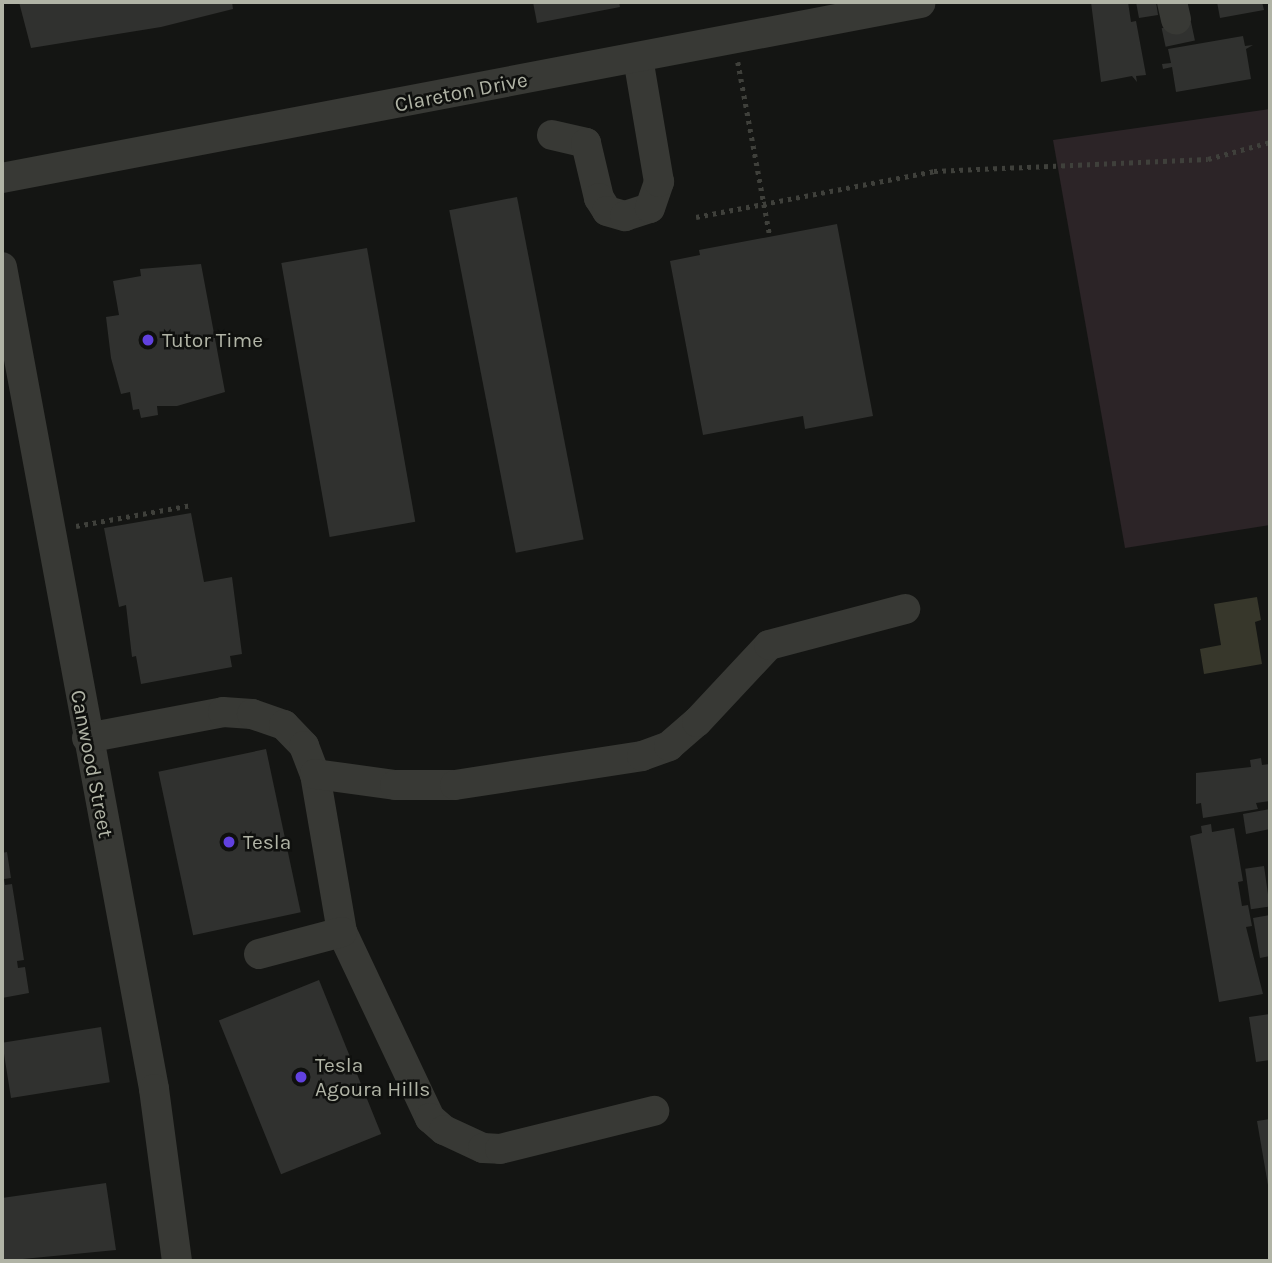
<!DOCTYPE html>
<html>
<head>
<meta charset="utf-8">
<style>
  body { margin:0 }
  #map { position:relative; width:1272px; height:1263px; overflow:hidden; background:#141513; font-family:Karla,sans-serif }
  div>[style] { position:absolute }
  [style*='--x'] { left:calc(var(--x)*1px); top:calc(var(--y)*1px); width:calc(var(--w)*1px); rotate:calc(var(--a)*1deg) }
  .green>* { inset:0; background:#2c2427 }
  .water>* { inset:0; background:#37372b }
  .building>* { inset:0; background:#30312f; transform-origin:0 0 }
  .path>* { height:4.5px; margin-top:-2.25px; transform-origin:0; background:repeating-linear-gradient(90deg,#3f403b 0 3.5px,transparent 0 8.5px) }
  .minor>* { height:30px; margin:-15px; padding:0 15px; transform-origin:15px; border-radius:15px; background:#383935 }
  .dots>* { width:19px; height:19px; translate:-50% -50%; box-sizing:border-box; border:4px solid #0f100e; border-radius:50% }
  span { translate:-50% -50%; white-space:nowrap; text-align:center; line-height:1.15; -webkit-text-stroke:5px #0f100e; paint-order:stroke }
  .street-label { font-size:21px; color:#b1b4a6 }
  .poi-label { font-size:21px; color:#b1b4a6 }
  .left { translate:0 -50%; text-align:left }
  .frame { position:absolute; inset:0; border:4px solid #b1b4a6; pointer-events:none }
</style>
</head>
<body>
<div id="map">
  <div class="green">
    <i style="clip-path:polygon(1270px 109px,1270px 525px,1125px 548px,1053px 140px)"></i>
  </div>
  <div class="water">
    <i style="clip-path:polygon(1257px 597px,1261px 620px,1255px 622px,1262px 664px,1204px 674px,1200px 649px,1221px 645px,1214px 604px)"></i>
  </div>
  <div class="building">
    <i style="clip-path:polygon(19px 2px,232px 2px,233px 9px,161px 27px,31px 48px)"></i>
    <i style="clip-path:polygon(533px 2px,619px 2px,620px 7px,537px 23px)"></i>
    <i style="clip-path:polygon(1091px 2px,1128px 2px,1131px 22px,1136px 21px,1146px 75px,1136px 76px,1137px 82px,1132px 76px,1101px 82px)"></i>
    <i style="clip-path:polygon(1136px 2px,1156px 2px,1158px 15px,1139px 18px)"></i>
    <i style="clip-path:polygon(1217px 2px,1262px 2px,1264px 10px,1220px 18px)"></i>
    <i style="left:1191px;top:22px;width:19px;height:30px;rotate:78deg"></i>
    <i style="clip-path:polygon(1243px 36px,1245px 46px,1253px 45px,1246px 49px,1251px 79px,1176px 92px,1172px 67px,1163px 69px,1162px 64px,1171px 63px,1168px 49px)"></i>
    <i style="left:517px;top:197px;width:349px;height:69px;rotate:79deg"></i>
    <i style="clip-path:polygon(837px 224px,873px 416px,805px 429px,803px 416px,703px 435px,670px 261px,700px 255px,699px 250px)"></i>
    <i style="left:367px;top:248px;width:278px;height:87px;rotate:80deg"></i>
    <i style="clip-path:polygon(201px 264px,225px 392px,177px 406px,157px 406px,158px 415px,141px 418px,139px 409px,133px 410px,130px 392px,121px 394px,111px 358px,106px 317px,119px 315px,113px 281px,141px 276px,140px 269px)"></i>
    <i style="clip-path:polygon(191px 513px,204px 582px,232px 577px,242px 654px,230px 656px,232px 667px,141px 684px,136px 656px,132px 657px,126px 605px,119px 607px,104px 528px)"></i>
    <i style="left:266px;top:749px;width:167px;height:110px;rotate:78deg"></i>
    <i style="clip-path:polygon(1261px 758px,1262px 765px,1270px 764px,1270px 801px,1256px 803px,1258px 809px,1203px 818px,1201px 803px,1196px 804px,1196px 773px,1251px 767px,1250px 760px)"></i>
    <i style="clip-path:polygon(1270px 809px,1270px 829px,1246px 834px,1243px 814px)"></i>
    <i style="clip-path:polygon(1211px 824px,1212px 832px,1234px 828px,1243px 881px,1238px 882px,1242px 906px,1248px 905px,1252px 926px,1246px 927px,1263px 994px,1219px 1002px,1190px 836px,1202px 833px,1201px 826px)"></i>
    <i style="clip-path:polygon(7px 852px,11px 878px,4px 879px,5px 885px,12px 884px,24px 960px,17px 961px,18px 968px,25px 967px,29px 993px,2px 998px,2px 853px)"></i>
    <i style="left:1264px;top:866px;width:41px;height:19px;rotate:82deg"></i>
    <i style="clip-path:polygon(1270px 915px,1270px 956px,1260px 958px,1253px 918px)"></i>
    <i style="left:319px;top:980px;width:166px;height:108px;rotate:68deg"></i>
    <i style="clip-path:polygon(1270px 1014px,1270px 1060px,1256px 1062px,1249px 1017px)"></i>
    <i style="left:101px;top:1027px;width:56px;height:100px;rotate:81deg"></i>
    <i style="clip-path:polygon(1270px 1119px,1270px 1191px,1269px 1191px,1257px 1121px)"></i>
    <i style="clip-path:polygon(106px 1183px,116px 1250px,2px 1261px,2px 1198px)"></i>
  </div>
  <div class="path">
    <i style="--x:738;--y:62;--w:177;--a:79.6"></i>
    <i style="--x:696;--y:217;--w:242;--a:-10.9"></i>
    <i style="--x:934;--y:171;--w:274;--a:-2.5"></i>
    <i style="--x:1208;--y:159;--w:64;--a:-15.3"></i>
    <i style="--x:76;--y:526;--w:118;--a:-10.3"></i>
  </div>
  <div class="minor">
    <i style="--x:1172;--y:2;--w:18;--a:77"></i>
    <i style="--x:552;--y:135;--w:35;--a:13"></i>
    <i style="--x:586;--y:143;--w:57;--a:76.7"></i>
    <i style="--x:599;--y:198;--w:15;--a:58"></i>
    <i style="--x:607;--y:211;--w:19;--a:16"></i>
    <i style="--x:625;--y:216;--w:26;--a:-18"></i>
    <i style="--x:650;--y:208;--w:28;--a:-71"></i>
    <i style="--x:659;--y:182;--w:126;--a:-99.6"></i>
    <i style="--x:2;--y:178;--w:935;--a:-10.79"></i>
    <i style="--x:2;--y:267;--w:836;--a:79.52"></i>
    <i style="--x:154;--y:1089;--w:174;--a:82.4"></i>
    <i style="--x:87;--y:738;--w:138;--a:-10.8"></i>
    <i style="--x:223;--y:712;--w:29;--a:4"></i>
    <i style="--x:252;--y:714;--w:34;--a:19"></i>
    <i style="--x:284;--y:725;--w:29;--a:46"></i>
    <i style="--x:304;--y:746;--w:30;--a:69"></i>
    <i style="--x:315;--y:774;--w:160;--a:80.3"></i>
    <i style="--x:342;--y:932;--w:206;--a:64.7"></i>
    <i style="--x:430;--y:1118;--w:18;--a:41"></i>
    <i style="--x:444;--y:1130;--w:43;--a:24.8"></i>
    <i style="--x:483;--y:1148;--w:17;--a:3"></i>
    <i style="--x:500;--y:1149;--w:159;--a:-13.9"></i>
    <i style="--x:315;--y:774;--w:81;--a:7.8"></i>
    <i style="--x:395;--y:785;--w:60;--a:0"></i>
    <i style="--x:455;--y:785;--w:189;--a:-8.8"></i>
    <i style="--x:642;--y:756;--w:29;--a:-20"></i>
    <i style="--x:669;--y:746;--w:37;--a:-41"></i>
    <i style="--x:697;--y:722;--w:105;--a:-46.9"></i>
    <i style="--x:769;--y:645;--w:141;--a:-14.8"></i>
    <i style="--x:259;--y:954;--w:86;--a:-14.8"></i>
  </div>
  <div class="dots">
    <i style="left:148px;top:340px;background:#6141e0"></i>
    <i style="left:229px;top:842px;background:#6141e0"></i>
    <i style="left:301px;top:1077px;background:#6141e0"></i>
  </div>
  <div class="street-label">
    <span style="left:461px;top:92px;rotate:-11deg">Clareton Drive</span>
    <span style="left:92px;top:764px;rotate:79deg">Canwood Street</span>
  </div>
  <div class="poi-label">
    <span class="left" style="left:162px;top:340px">Tutor Time</span>
    <span class="left" style="left:243px;top:842px">Tesla</span>
    <span class="left" style="left:315px;top:1077px">Tesla<br>Agoura Hills</span>
  </div>
  <div class="frame"></div>
</div>
</body>
</html>
